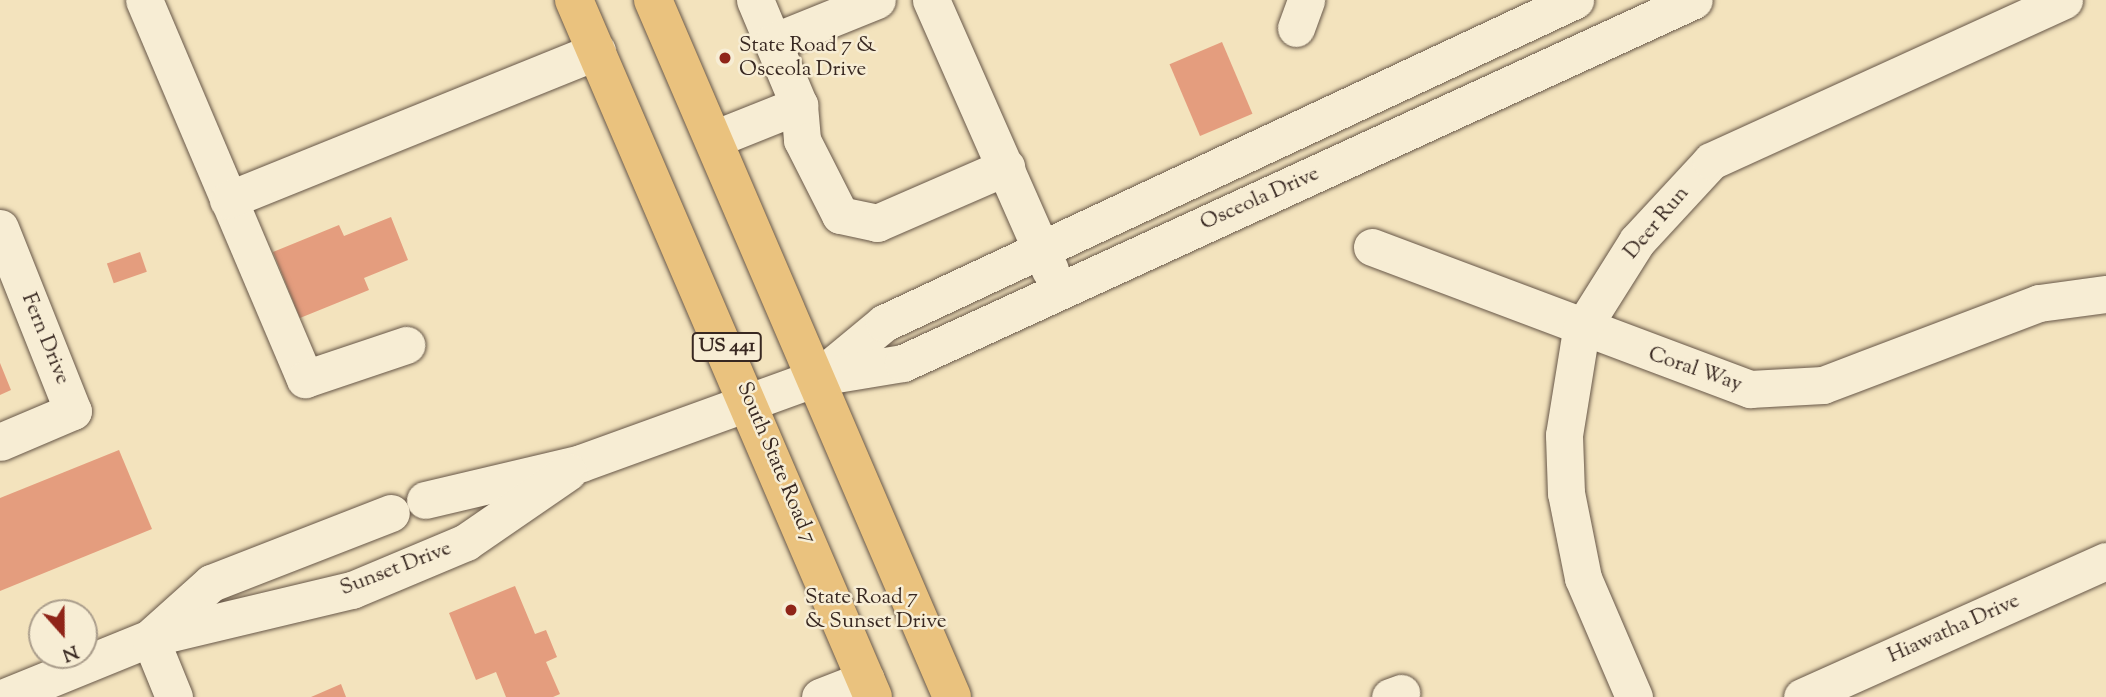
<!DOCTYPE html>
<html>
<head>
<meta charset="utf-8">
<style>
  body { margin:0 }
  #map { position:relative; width:2106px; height:697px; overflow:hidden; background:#f3e3bd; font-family:"Sorts Mill Goudy",serif }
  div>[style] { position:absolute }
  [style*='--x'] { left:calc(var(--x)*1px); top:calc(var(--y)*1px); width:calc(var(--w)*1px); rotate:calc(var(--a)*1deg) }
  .building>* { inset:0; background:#e49d7e; transform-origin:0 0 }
  .roads { filter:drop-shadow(0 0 2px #675748) drop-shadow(0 0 2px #675748) }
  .minor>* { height:37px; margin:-18.5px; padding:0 18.5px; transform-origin:18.5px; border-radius:18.5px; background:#f7edd4 }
  .major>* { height:38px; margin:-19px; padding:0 19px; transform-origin:19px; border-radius:19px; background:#eac27e }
  .dots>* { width:19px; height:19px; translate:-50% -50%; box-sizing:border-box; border:4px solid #f7edd4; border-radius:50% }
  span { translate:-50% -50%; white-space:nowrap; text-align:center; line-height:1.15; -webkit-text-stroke:5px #f7edd4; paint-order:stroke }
  .shield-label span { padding:2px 5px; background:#f7edd4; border:2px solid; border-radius:5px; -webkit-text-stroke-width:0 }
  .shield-label { font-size:19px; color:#382821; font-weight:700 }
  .poi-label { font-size:21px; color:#382821 }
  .left { translate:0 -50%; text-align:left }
  .street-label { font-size:21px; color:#382821 }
  .north { position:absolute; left:28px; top:599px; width:70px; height:70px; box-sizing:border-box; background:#f7edd4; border:2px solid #ab9e8c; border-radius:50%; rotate:159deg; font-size:19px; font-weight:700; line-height:28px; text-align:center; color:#382821 }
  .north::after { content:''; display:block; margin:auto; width:24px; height:32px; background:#8f2418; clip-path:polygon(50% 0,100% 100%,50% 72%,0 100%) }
</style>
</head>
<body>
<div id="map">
  <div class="building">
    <i style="left:1222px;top:42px;width:78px;height:57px;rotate:67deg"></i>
    <i style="clip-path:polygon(391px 217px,408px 260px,364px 278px,369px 290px,300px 318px,273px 252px,339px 225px,344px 236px)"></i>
    <i style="left:140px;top:252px;width:21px;height:35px;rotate:71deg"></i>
    <i style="clip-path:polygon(0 363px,11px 390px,0 395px)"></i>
    <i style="clip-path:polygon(119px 450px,152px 529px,0 591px,0 498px)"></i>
    <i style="clip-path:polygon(515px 586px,535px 634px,546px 630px,557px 657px,546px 662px,560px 694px,553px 697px,506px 697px,496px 672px,476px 680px,449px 613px)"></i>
    <i style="clip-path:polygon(341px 684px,346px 697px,311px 697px)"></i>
  </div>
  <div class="roads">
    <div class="minor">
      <i style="--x:144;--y:0;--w:412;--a:67"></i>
      <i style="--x:305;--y:379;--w:107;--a:-18.6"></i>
      <i style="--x:755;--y:0;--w:114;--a:67.3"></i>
      <i style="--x:799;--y:105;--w:35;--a:85"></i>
      <i style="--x:802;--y:140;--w:84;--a:63.1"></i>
      <i style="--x:840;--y:215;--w:38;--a:12"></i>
      <i style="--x:877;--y:223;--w:141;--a:-23.5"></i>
      <i style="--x:931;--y:0;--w:295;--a:66.2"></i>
      <i style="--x:1296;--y:28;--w:30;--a:-70"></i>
      <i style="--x:773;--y:42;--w:112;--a:-22"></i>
      <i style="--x:714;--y:139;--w:92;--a:-21.8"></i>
      <i style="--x:228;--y:200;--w:398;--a:-22"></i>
      <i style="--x:0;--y:228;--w:197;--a:68.3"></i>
      <i style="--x:73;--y:411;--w:79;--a:157"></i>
      <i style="--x:1372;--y:247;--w:404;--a:20.6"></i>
      <i style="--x:1750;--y:389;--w:73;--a:-3.1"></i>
      <i style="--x:1823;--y:385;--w:231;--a:-20.8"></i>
      <i style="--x:2039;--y:303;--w:68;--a:-7.7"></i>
      <i style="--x:820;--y:376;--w:83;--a:-39.6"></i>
      <i style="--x:884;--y:323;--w:763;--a:-25.05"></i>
      <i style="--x:425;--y:500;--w:160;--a:-13.3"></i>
      <i style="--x:581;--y:463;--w:252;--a:-19.9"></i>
      <i style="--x:818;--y:377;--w:86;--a:-9.4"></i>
      <i style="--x:903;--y:363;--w:870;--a:-24.65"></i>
      <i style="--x:153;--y:635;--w:78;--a:-41.9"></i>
      <i style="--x:211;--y:583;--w:193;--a:-21.3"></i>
      <i style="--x:150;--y:638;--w:64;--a:67.9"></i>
      <i style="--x:5;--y:697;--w:157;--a:-22.1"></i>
      <i style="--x:150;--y:638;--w:208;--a:-13.4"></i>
      <i style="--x:352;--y:590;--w:124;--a:-22.8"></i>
      <i style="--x:466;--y:542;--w:124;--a:-34.5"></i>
      <i style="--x:820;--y:697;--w:49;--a:-21.4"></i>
      <i style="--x:1390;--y:697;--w:12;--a:-20"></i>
      <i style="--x:1634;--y:697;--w:129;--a:-113.2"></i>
      <i style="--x:1583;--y:578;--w:87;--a:-101.3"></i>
      <i style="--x:1566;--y:493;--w:58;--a:-92"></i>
      <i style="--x:1564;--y:435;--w:106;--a:-80.8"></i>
      <i style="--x:1581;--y:330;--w:105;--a:-57.8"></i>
      <i style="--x:1637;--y:241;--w:109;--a:-47.2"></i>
      <i style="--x:1711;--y:161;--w:388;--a:-24.5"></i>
      <i style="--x:1802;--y:697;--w:333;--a:-24.1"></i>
    </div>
    <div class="major">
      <i style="--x:574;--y:0;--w:758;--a:66.78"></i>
      <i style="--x:653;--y:0;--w:758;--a:66.78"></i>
    </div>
  </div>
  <div class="dots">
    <i style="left:725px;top:58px;background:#8f2418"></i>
    <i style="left:791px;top:610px;background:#8f2418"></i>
  </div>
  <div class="shield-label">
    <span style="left:727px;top:347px">US 441</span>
  </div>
  <div class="poi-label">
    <span class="left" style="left:739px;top:58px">State Road 7 &amp;<br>Osceola Drive</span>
    <span class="left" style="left:805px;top:610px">State Road 7<br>&amp; Sunset Drive</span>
  </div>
  <div class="street-label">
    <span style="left:1260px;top:199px;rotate:-24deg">Osceola Drive</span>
    <span style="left:1657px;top:223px;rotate:-50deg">Deer Run</span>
    <span style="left:45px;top:339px;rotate:68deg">Fern Drive</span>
    <span style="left:1695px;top:370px;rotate:19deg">Coral Way</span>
    <span style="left:776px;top:463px;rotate:67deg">South State Road 7</span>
    <span style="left:396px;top:569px;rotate:-21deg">Sunset Drive</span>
    <span style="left:1954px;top:629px;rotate:-24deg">Hiawatha Drive</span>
  </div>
  <div class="north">N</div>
</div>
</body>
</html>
